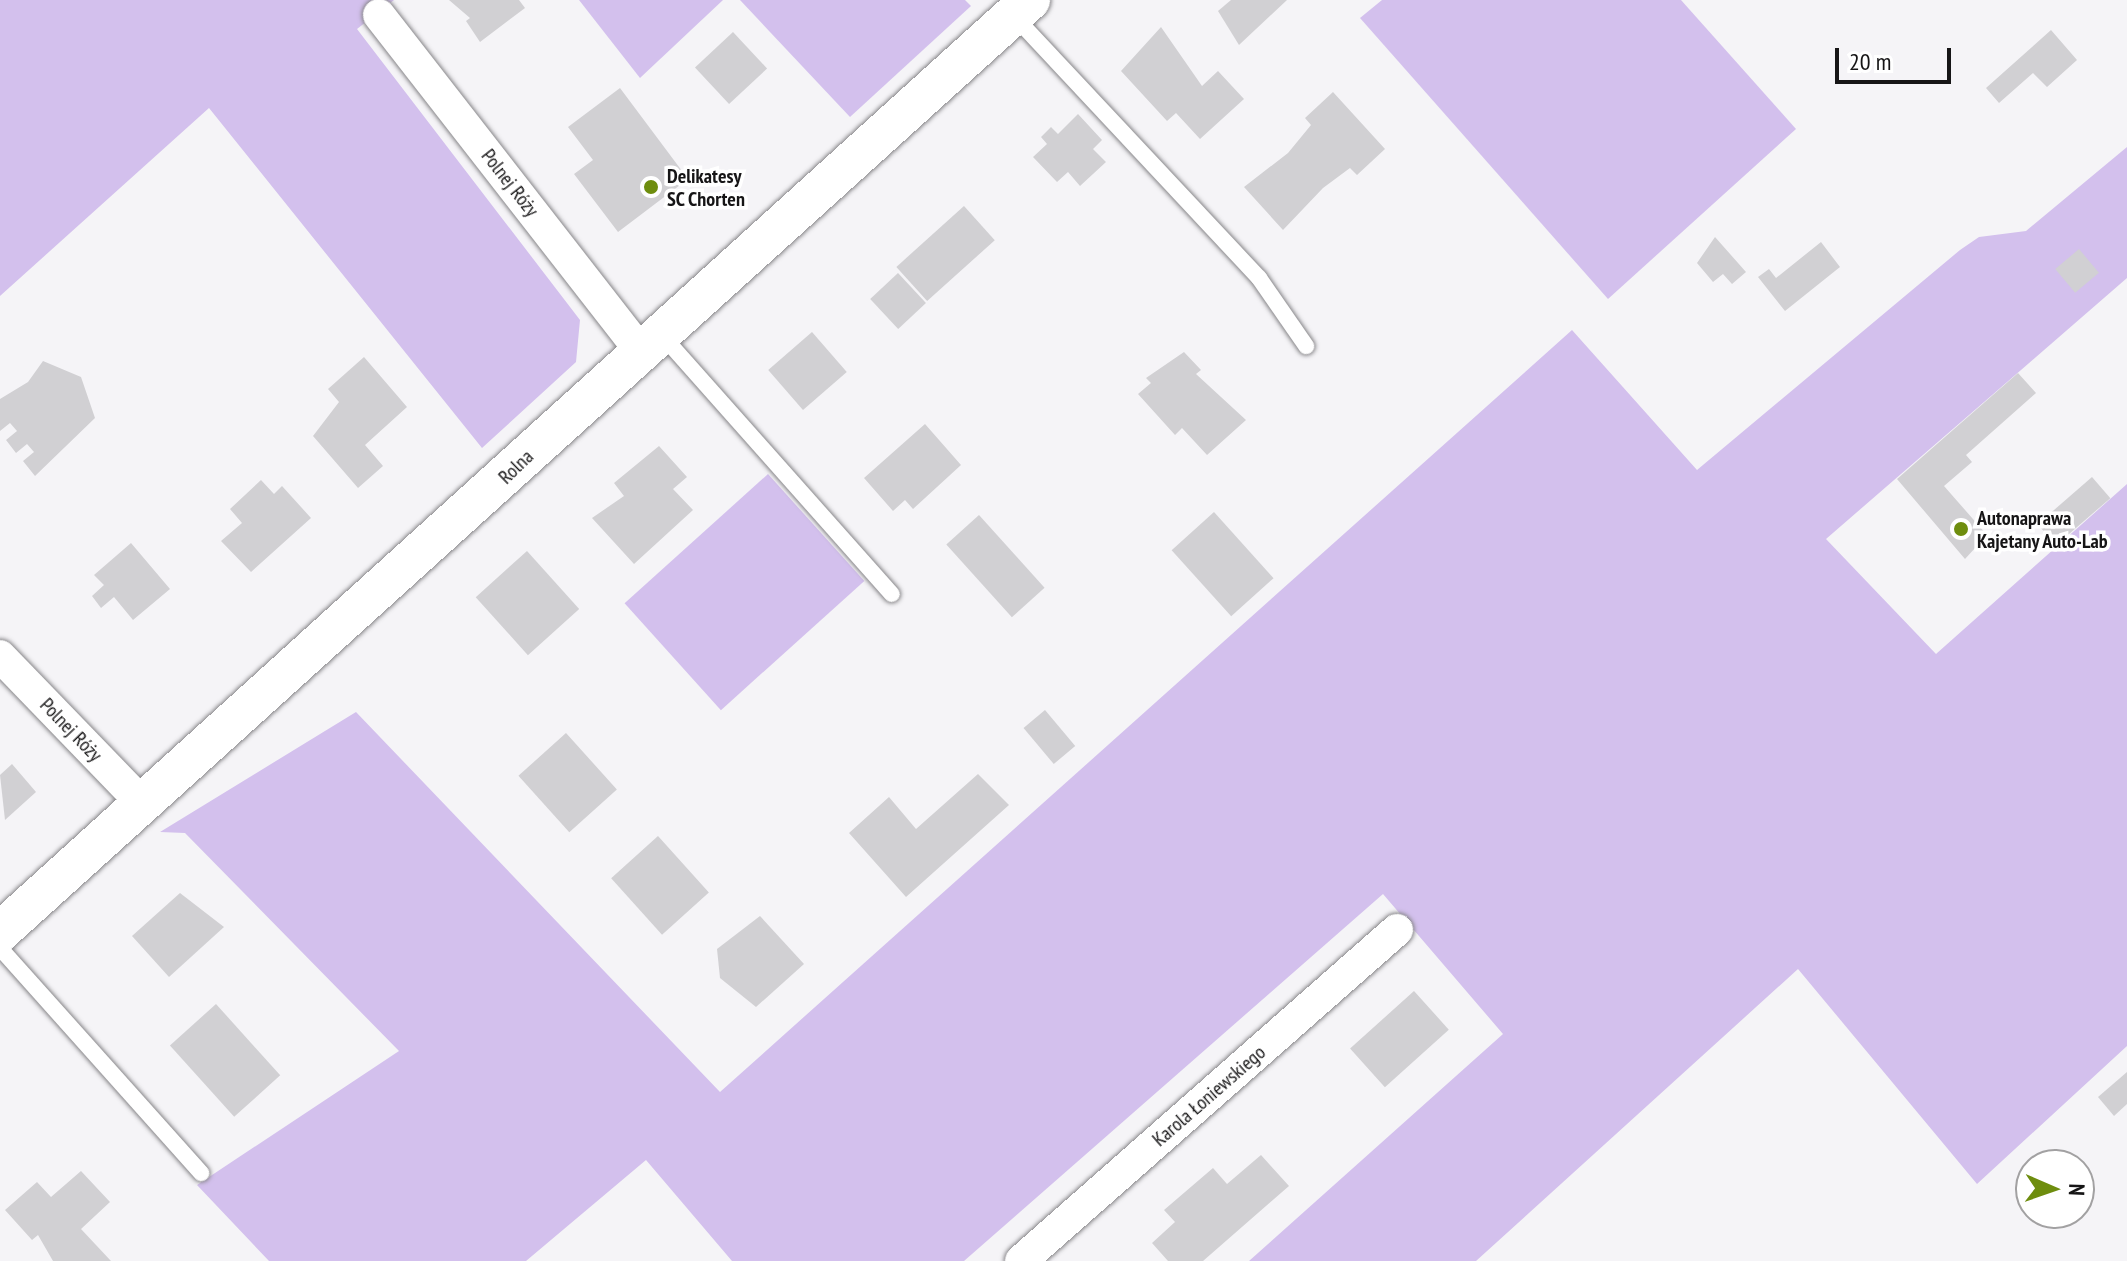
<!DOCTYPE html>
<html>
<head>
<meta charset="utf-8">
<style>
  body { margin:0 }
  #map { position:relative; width:2127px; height:1261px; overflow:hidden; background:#f5f4f7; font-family:"PT Sans Narrow",sans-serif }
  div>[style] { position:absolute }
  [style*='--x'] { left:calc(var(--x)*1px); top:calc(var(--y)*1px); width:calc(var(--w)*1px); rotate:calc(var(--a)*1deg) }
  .green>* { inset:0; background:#d3c0ed; transform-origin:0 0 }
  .building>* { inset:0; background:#d1d0d3; transform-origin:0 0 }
  .roads { filter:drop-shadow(0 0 2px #878689) drop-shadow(0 0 2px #878689) }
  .service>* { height:16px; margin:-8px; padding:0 8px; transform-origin:8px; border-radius:8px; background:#fff }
  .minor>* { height:32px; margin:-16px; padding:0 16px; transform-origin:16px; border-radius:16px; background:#fff }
  .tertiary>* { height:40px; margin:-20px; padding:0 20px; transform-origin:20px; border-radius:20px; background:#fff }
  .dots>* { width:22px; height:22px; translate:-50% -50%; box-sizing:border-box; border:4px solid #fff; border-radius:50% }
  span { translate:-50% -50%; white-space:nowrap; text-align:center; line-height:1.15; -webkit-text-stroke:7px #fff; paint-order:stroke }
  .poi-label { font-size:20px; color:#161516; font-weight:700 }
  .left { translate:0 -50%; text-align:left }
  .street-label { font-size:20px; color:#161516 }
  .north { position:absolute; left:2015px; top:1149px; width:80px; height:80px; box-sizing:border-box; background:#fff; border:2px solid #a2a1a2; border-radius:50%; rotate:92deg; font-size:22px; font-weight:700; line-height:32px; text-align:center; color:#161516 }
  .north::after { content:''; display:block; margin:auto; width:28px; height:36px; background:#6e8d0e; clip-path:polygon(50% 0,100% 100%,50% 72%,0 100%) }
  .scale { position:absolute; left:1835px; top:48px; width:116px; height:36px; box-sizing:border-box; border:4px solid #161516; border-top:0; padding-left:10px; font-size:24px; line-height:28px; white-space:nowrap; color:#161516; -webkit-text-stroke:6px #fff; paint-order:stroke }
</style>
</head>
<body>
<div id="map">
  <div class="green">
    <i style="clip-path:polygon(0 0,394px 0,357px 29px,580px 320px,576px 362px,482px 448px,209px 108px,0 296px)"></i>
    <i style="clip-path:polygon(579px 0,723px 0,640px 78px)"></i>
    <i style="clip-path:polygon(740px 0,965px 0,971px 6px,850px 117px)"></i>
    <i style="clip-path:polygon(1382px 0,1681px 0,1796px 129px,1608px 299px,1360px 18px)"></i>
    <i style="clip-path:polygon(2127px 147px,2127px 278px,1826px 539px,1936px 654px,2127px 484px,2127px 1046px,1977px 1184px,1798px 969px,1476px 1261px,1249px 1261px,1503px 1034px,1383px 894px,964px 1261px,732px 1261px,646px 1160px,526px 1261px,269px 1261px,197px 1185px,399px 1051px,185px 833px,160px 832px,356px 712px,720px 1092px,1572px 330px,1697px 470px,1960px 250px,1979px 237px,2026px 231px)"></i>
    <i style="left:768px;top:474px;width:144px;height:193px;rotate:48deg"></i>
  </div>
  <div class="building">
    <i style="clip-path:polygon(449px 0,519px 0,525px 8px,480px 42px,466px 21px,470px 18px)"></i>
    <i style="clip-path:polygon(1231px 0,1287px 0,1239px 45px,1218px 11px)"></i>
    <i style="clip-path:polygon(1161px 27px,1202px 86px,1218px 71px,1244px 99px,1200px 139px,1176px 113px,1167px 121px,1121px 71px)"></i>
    <i style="clip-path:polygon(2051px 30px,2077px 60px,2047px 87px,2033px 73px,1999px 103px,1986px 88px)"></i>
    <i style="left:733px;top:32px;width:50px;height:52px;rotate:47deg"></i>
    <i style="clip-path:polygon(620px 88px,688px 179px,618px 232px,574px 174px,593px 160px,568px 127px)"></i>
    <i style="clip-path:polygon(1333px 92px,1385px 149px,1357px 175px,1350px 168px,1323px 188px,1283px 230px,1244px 187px,1288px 153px,1311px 125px,1305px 118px)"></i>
    <i style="clip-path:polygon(1078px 114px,1102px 140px,1093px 149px,1106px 162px,1080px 186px,1068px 172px,1057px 182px,1033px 157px,1047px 144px,1041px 137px,1051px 127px,1058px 134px)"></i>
    <i style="left:964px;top:206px;width:46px;height:91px;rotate:48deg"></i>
    <i style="clip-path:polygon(1715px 237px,1746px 272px,1732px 284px,1723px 274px,1713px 282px,1697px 263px)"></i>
    <i style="clip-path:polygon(1821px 242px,1840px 267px,1785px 311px,1758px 277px,1769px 269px,1776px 278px)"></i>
    <i style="left:2079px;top:249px;width:31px;height:31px;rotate:50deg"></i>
    <i style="left:898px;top:273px;width:41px;height:38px;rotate:47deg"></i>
    <i style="left:812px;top:332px;width:53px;height:58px;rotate:49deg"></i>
    <i style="clip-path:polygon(1184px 352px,1201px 370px,1196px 374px,1246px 420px,1207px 455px,1182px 428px,1175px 435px,1138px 394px,1151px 383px,1146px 378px)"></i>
    <i style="clip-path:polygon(364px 357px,407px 407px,365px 445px,383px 466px,358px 488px,313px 436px,339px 402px,328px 389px)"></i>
    <i style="clip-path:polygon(43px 361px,81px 377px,95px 418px,35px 476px,23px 461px,34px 452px,27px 444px,16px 453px,6px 440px,17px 431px,10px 423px,0 431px,0 399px,28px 382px)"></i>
    <i style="clip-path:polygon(2018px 373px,2036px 393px,1966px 455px,1972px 462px,1944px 486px,1987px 535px,1965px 559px,1897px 479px)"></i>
    <i style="clip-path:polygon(925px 424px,961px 465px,913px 509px,905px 500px,893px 511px,864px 478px)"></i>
    <i style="clip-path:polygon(659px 446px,687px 477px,673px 489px,693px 510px,634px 564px,592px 518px,624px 496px,614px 483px)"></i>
    <i style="left:2092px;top:477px;width:28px;height:72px;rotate:49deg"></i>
    <i style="clip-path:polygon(261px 480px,274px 494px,282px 486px,311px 518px,251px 572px,221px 541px,242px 523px,230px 509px)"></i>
    <i style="left:1214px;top:512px;width:89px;height:57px;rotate:48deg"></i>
    <i style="left:979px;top:515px;width:98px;height:44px;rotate:48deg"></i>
    <i style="clip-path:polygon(131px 543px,170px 589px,133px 620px,114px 597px,101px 608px,92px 596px,104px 585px,94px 575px)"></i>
    <i style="left:527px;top:551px;width:78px;height:69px;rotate:48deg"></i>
    <i style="left:1045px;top:710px;width:47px;height:28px;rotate:50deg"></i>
    <i style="left:566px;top:733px;width:76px;height:64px;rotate:48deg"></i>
    <i style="clip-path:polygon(12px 764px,36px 792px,5px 820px,0 775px)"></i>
    <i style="clip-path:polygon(978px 774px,1009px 805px,906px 897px,849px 833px,889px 797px,916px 829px)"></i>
    <i style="left:658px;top:836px;width:76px;height:63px;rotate:48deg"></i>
    <i style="clip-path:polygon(180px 893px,224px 927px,169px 977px,132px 936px)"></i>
    <i style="clip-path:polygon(760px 916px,804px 964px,756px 1007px,720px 978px,717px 949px)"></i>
    <i style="left:1414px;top:991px;width:52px;height:86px;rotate:48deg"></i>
    <i style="left:216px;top:1004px;width:96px;height:62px;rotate:48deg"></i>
    <i style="clip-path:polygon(2127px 1072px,2127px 1104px,2114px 1116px,2098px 1097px)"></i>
    <i style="clip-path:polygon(1261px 1155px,1289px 1186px,1203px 1261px,1168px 1261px,1152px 1243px,1175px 1222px,1164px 1210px,1213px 1168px,1227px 1184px)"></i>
    <i style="clip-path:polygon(81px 1171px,110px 1202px,81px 1229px,111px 1261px,53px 1261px,38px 1235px,32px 1240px,5px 1210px,37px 1182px,51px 1197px)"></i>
  </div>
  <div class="roads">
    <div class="service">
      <i style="--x:1013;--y:15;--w:360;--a:46.9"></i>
      <i style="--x:1259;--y:278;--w:83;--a:55.3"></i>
      <i style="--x:660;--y:333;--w:349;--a:48.4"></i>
      <i style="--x:0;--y:948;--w:302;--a:48.2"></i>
    </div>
    <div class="minor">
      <i style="--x:379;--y:15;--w:425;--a:52.1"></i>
      <i style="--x:0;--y:656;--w:206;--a:46"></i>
      <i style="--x:1021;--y:1261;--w:501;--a:-41.36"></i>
    </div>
    <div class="tertiary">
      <i style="--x:0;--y:932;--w:1389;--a:-42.14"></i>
    </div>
  </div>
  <div class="dots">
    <i style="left:651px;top:187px;background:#6e8d0e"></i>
    <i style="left:1961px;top:529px;background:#6e8d0e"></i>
  </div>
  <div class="poi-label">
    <span class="left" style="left:667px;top:188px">Delikatesy<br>SC Chorten</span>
    <span class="left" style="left:1977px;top:530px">Autonaprawa<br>Kajetany Auto-Lab</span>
  </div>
  <div class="street-label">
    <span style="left:510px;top:183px;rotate:52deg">Polnej Róży</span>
    <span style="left:516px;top:467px;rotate:-44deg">Rolna</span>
    <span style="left:71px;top:730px;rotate:46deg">Polnej Róży</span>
    <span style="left:1209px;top:1096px;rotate:-41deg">Karola Łoniewskiego</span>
  </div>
  <div class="north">N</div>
  <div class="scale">20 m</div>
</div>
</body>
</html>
